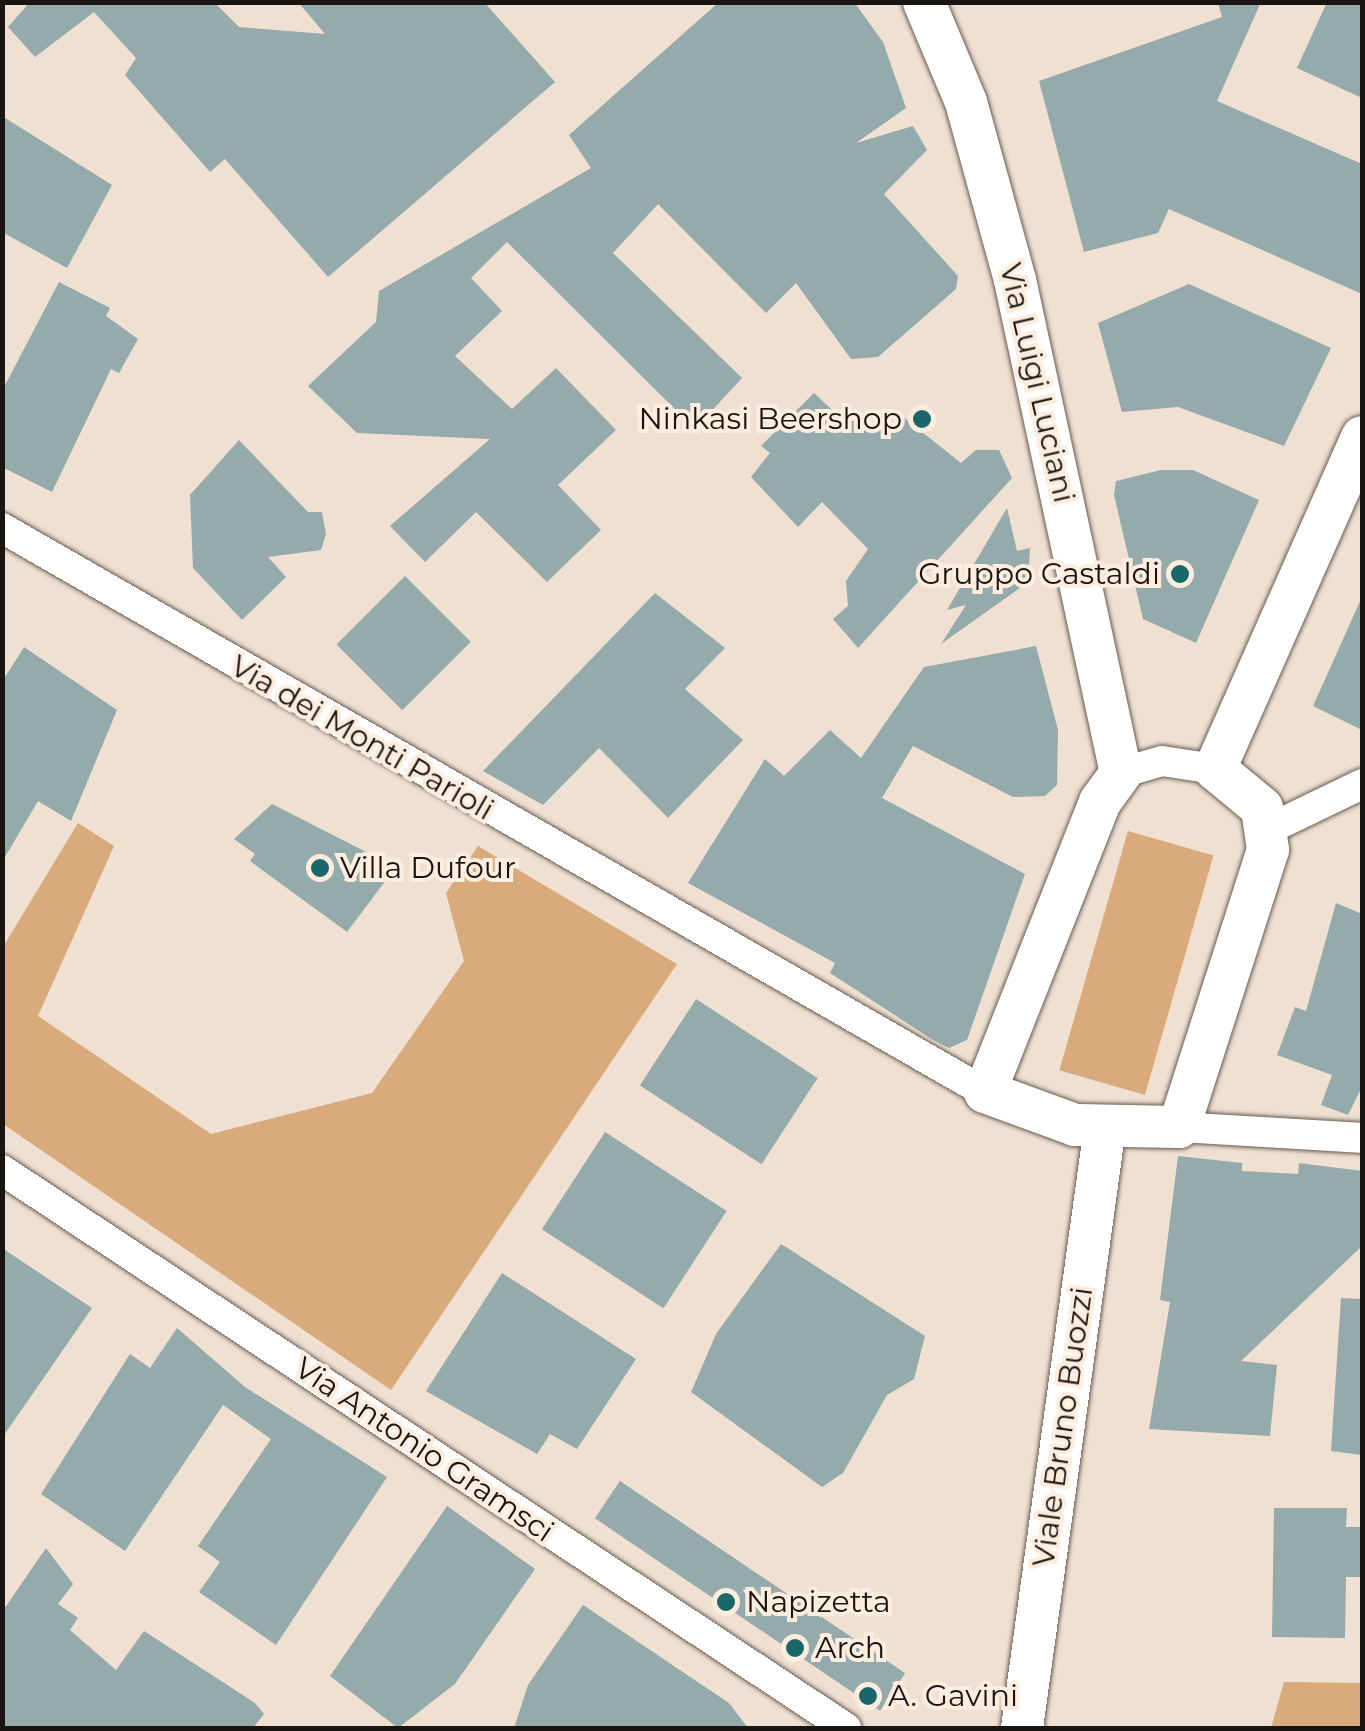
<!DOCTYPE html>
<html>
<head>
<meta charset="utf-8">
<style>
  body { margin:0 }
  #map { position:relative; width:1365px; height:1731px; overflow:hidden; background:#efe0d2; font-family:Montserrat,sans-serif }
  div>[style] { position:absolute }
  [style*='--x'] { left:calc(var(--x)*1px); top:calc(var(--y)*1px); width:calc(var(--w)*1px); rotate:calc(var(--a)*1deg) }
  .green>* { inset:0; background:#d9aa7b; transform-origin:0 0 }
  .building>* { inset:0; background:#94aaab; transform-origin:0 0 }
  .roads { filter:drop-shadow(0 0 2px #695c50) drop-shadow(0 0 2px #695c50) }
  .street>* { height:30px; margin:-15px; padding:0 15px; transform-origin:15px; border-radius:15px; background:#fff }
  .secondary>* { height:42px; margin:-21px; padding:0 21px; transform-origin:21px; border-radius:21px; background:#fff }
  .dots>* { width:28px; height:28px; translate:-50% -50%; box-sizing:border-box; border:5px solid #fceddf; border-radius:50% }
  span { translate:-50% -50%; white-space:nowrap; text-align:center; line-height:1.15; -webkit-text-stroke:8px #fceddf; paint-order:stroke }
  .street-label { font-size:30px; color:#1a1510 }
  .poi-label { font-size:30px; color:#1a1510 }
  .right { translate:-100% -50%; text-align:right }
  .left { translate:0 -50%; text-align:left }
  .frame { position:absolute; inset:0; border:5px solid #1a1510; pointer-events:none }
</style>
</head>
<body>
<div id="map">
  <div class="green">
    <i style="clip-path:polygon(78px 823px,114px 846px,38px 1016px,211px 1134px,372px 1093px,464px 961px,446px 893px,478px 846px,677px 964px,391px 1390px,3px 1124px,3px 947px)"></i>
    <i style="left:1128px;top:831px;width:89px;height:249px;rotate:16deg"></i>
    <i style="clip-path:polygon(1284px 1682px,1362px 1683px,1362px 1728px,1271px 1728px)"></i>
  </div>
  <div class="building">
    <i style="clip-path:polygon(30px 2px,214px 2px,239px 27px,325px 34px,298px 2px,484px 2px,555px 82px,328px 277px,225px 159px,210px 172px,125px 75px,136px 58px,94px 12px,35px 57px,8px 27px)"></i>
    <i style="clip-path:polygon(719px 2px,854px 2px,883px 42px,906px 108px,856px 143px,913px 126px,927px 150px,884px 194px,958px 276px,956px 289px,878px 357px,851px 359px,796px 283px,766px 313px,658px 204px,613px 253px,742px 378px,695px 429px,507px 242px,471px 278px,502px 311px,455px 356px,512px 409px,556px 368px,616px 430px,558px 485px,601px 530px,547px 582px,476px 512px,425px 562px,390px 526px,490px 439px,357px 433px,308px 386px,376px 322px,379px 291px,591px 168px,569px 135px)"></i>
    <i style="clip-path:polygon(1218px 2px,1261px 2px,1217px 101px,1362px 164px,1362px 294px,1169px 209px,1158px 233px,1084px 252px,1039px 81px,1222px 17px)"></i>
    <i style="clip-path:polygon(1327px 2px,1362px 2px,1362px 98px,1297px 68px)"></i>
    <i style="clip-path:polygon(2px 116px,112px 185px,67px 268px,2px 232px)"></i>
    <i style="clip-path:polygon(59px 282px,110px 308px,106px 316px,138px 339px,119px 373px,111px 369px,52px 492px,2px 467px,2px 391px)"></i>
    <i style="clip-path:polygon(1189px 284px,1331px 348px,1284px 446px,1178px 407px,1122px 412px,1098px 323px)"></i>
    <i style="clip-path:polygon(814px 393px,843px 420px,894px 426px,902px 416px,961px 463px,976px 450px,999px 450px,1012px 478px,858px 648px,833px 619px,848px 606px,846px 581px,868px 549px,822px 502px,798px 527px,751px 477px,770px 453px,761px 446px)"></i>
    <i style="clip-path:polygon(239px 440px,308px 512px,322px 512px,326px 534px,321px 550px,268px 557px,286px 577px,242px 620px,193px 568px,190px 495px)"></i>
    <i style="clip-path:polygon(1161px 470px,1193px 470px,1259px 500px,1196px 643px,1143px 619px,1114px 495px,1116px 481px)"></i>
    <i style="clip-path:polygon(1007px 508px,1017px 551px,1030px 548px,1028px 582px,941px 644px,966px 605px,947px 610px)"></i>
    <i style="left:405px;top:576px;width:93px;height:97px;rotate:45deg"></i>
    <i style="clip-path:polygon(655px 593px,725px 648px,685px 689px,743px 740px,668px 818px,599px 748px,543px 805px,483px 771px)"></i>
    <i style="clip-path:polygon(1362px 597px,1362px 730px,1313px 706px)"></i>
    <i style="clip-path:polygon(1036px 646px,1058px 730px,1057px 785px,1045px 796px,1013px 797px,913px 746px,882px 798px,1025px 874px,967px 1040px,949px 1048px,933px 1040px,830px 973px,835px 963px,688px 883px,765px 759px,784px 776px,830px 730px,861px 758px,924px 667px)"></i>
    <i style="clip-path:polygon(24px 647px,117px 710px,71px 821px,38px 801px,2px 862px,2px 682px)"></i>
    <i style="clip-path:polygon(272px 804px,386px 862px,378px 873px,386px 880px,347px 932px,250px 861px,255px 854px,234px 839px)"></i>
    <i style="clip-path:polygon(1336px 903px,1362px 914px,1362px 1087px,1348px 1115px,1321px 1105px,1332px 1075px,1277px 1055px,1295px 1007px,1306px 1011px)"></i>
    <i style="left:696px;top:999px;width:145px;height:103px;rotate:33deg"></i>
    <i style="left:605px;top:1132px;width:145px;height:116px;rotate:33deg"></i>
    <i style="clip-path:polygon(1178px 1156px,1242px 1163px,1242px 1171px,1298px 1174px,1299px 1163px,1362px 1171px,1362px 1246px,1241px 1361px,1277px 1365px,1270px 1436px,1149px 1429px,1170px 1302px,1160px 1300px)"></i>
    <i style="clip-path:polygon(781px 1244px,925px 1336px,914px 1379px,887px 1395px,843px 1473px,822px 1487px,691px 1392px,716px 1334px)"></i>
    <i style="clip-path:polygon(2px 1248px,92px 1308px,2px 1438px)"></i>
    <i style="clip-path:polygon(502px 1273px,636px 1359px,577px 1449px,550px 1434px,537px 1454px,426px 1391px)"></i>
    <i style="clip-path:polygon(1341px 1298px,1362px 1299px,1362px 1455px,1331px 1451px)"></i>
    <i style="clip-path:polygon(177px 1328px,245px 1387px,387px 1477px,276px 1645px,199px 1592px,220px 1562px,198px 1546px,271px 1439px,223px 1405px,125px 1551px,41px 1494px,130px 1354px,150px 1368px)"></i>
    <i style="left:620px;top:1481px;width:344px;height:45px;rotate:34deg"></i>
    <i style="clip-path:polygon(447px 1506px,535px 1569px,455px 1684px,398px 1728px,330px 1676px)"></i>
    <i style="clip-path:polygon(1274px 1508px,1347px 1508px,1346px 1527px,1362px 1527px,1362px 1577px,1346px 1577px,1345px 1638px,1272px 1637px)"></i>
    <i style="clip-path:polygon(46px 1548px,73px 1584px,58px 1604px,78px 1618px,70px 1630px,116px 1670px,144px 1631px,255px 1703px,264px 1714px,253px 1728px,2px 1728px,2px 1612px)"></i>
    <i style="clip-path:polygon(583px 1605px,729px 1703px,748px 1728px,514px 1728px,528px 1685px)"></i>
  </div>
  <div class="roads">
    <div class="street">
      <i style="--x:2;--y:528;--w:1133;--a:29.85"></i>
      <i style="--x:1121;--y:773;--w:43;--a:-16.3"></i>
      <i style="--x:1162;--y:761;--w:54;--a:8.6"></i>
      <i style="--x:1269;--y:829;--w:103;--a:-25.8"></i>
      <i style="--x:1179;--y:1127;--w:183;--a:3.4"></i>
      <i style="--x:2;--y:1170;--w:1012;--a:33.47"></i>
    </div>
    <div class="secondary">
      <i style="--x:924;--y:2;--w:108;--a:67.2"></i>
      <i style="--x:966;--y:102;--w:185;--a:74.6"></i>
      <i style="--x:1015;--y:280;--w:504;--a:77.87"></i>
      <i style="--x:1121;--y:773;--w:36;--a:126"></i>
      <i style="--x:1100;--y:802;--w:312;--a:111.6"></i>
      <i style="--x:985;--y:1092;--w:96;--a:20.1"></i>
      <i style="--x:1075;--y:1125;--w:104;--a:1.1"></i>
      <i style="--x:1179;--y:1127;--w:291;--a:-72.2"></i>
      <i style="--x:1268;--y:850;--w:42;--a:-98.1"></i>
      <i style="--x:1262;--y:808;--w:61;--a:-140.3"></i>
      <i style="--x:1215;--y:769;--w:363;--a:-66.1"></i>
      <i style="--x:1022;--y:1728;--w:607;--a:-82.14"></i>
    </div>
  </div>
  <div class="dots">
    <i style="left:922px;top:419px;background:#19676b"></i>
    <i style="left:1180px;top:574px;background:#19676b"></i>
    <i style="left:320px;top:868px;background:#19676b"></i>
    <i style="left:726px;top:1602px;background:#19676b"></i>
    <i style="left:795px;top:1648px;background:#19676b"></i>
    <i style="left:868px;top:1696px;background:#19676b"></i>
  </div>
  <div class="street-label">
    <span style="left:1037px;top:383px;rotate:77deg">Via Luigi Luciani</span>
    <span style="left:362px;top:738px;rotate:30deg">Via dei Monti Parioli</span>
    <span style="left:1063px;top:1427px;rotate:-82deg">Viale Bruno Buozzi</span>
    <span style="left:424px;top:1450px;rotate:34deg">Via Antonio Gramsci</span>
  </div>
  <div class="poi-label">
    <span class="right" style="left:902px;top:419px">Ninkasi Beershop</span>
    <span class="right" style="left:1160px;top:574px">Gruppo Castaldi</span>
    <span class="left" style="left:340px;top:868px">Villa Dufour</span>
    <span class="left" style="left:746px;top:1602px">Napizetta</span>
    <span class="left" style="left:815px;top:1648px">Arch</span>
    <span class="left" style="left:888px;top:1696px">A. Gavini</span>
  </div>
  <div class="frame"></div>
</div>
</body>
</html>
